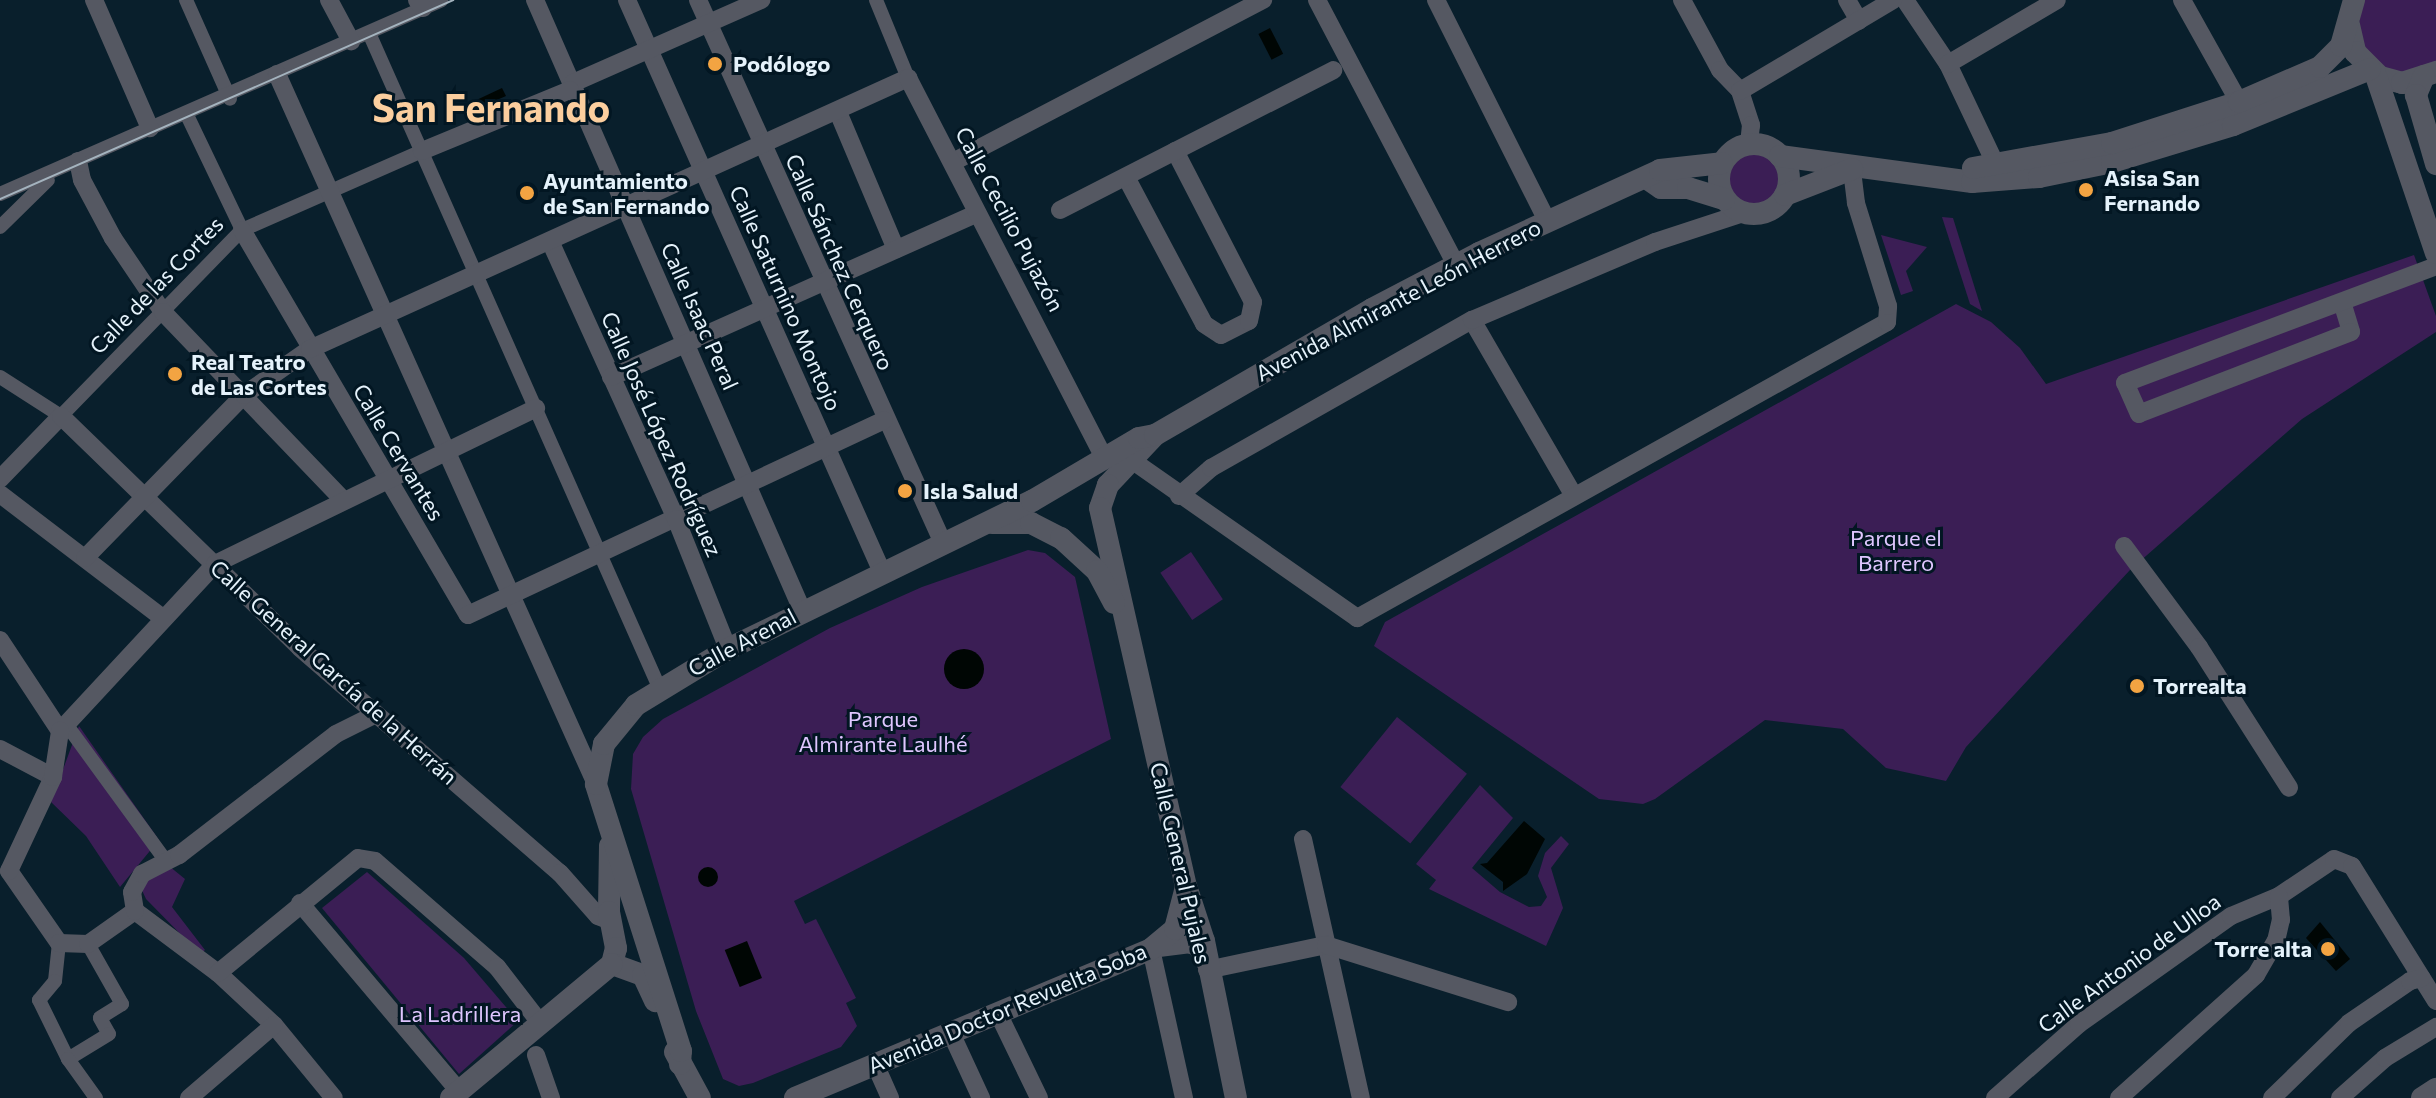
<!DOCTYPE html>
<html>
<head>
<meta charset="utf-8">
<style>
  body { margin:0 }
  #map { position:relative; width:2436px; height:1098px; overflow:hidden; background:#091f2c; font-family:Commissioner,sans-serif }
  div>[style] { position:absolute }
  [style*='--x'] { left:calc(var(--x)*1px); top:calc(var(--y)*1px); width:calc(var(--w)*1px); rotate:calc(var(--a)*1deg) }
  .green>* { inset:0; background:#3b1e55; transform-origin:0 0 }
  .round { border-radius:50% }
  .water>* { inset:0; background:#000604; transform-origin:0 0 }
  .pedestrian>* { height:14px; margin:-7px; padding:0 7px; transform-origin:7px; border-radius:7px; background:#555862 }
  .minor>* { height:18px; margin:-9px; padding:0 9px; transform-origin:9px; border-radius:9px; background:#555862 }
  .tertiary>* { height:22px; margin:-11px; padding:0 11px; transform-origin:11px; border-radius:11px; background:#555862 }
  .tertiary>.ring { margin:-11px; padding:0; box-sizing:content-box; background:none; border:22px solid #555862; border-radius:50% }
  .tram>* { height:2px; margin:-1px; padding:0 1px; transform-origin:1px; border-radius:1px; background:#a4b3be }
  .dots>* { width:22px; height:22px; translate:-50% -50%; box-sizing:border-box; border:4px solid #021622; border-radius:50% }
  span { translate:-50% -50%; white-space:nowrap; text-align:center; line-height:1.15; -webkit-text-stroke:6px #021622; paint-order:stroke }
  .poi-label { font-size:22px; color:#e5f2fb; font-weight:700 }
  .left { translate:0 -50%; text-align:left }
  .right { translate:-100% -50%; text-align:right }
  .street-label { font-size:22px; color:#e5f2fb }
  .park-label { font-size:22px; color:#dfc6ff }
  .town-label { font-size:38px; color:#fbce9e; font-weight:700 }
</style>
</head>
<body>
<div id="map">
  <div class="green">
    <i style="clip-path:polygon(2364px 0,2436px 0,2436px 64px,2394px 76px,2358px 49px,2360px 5px)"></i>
    <i class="round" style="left:1728px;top:154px;width:52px;height:52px"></i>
    <i style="clip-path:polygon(1942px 217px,1953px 218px,1982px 311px,1970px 304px)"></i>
    <i style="clip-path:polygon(1881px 235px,1927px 247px,1906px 271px,1913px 291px,1901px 295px)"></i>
    <i style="clip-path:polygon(2414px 255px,2436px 316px,2436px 332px,2302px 419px,2130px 570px,1966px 747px,1946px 781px,1886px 768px,1843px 729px,1765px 720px,1655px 799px,1643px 804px,1599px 799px,1374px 646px,1385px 622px,1956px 304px,1991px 322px,2020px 348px,2046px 384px)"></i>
    <i style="clip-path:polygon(1028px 550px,1045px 553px,1075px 577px,1111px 739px,794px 901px,805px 924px,816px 919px,856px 998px,846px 1003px,857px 1026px,841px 1047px,753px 1083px,739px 1086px,723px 1079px,696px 1011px,631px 789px,633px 754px,643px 737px,663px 719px,830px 628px,922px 587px)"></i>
    <i style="left:1191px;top:552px;width:57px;height:37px;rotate:56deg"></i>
    <i style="left:1397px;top:717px;width:90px;height:90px;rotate:39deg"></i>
    <i style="clip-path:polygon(79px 726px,159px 840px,120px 887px,86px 836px,51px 802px)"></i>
    <i style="clip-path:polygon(1480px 785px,1513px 818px,1472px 868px,1500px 892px,1529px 907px,1541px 906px,1547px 897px,1538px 876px,1545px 853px,1561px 836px,1569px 844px,1551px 868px,1563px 908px,1546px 946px,1429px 889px,1436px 880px,1416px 864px)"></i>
    <i style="clip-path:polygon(169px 866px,185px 879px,172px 907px,205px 950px,200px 954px,146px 899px,140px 886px)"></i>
    <i style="clip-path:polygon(367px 872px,464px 958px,518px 1021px,459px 1074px,322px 908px)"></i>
  </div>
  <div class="water">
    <i style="left:1270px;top:28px;width:29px;height:13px;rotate:63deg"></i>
    <i style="clip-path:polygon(502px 88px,506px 96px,471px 111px,468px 104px)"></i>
    <i class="round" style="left:944px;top:649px;width:40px;height:40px"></i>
    <i style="clip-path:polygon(1524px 821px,1545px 839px,1527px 874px,1503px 891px,1503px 882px,1480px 864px,1487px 863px)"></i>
    <i class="round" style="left:698px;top:867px;width:20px;height:20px"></i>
    <i style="clip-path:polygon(2320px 922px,2350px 959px,2336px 971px,2306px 938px)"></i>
    <i style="left:747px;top:941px;width:40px;height:24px;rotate:68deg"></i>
  </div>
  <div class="pedestrian">
    <i style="--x:186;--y:0;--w:108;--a:66"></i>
    <i style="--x:876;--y:0;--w:84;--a:67.7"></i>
    <i style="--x:369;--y:33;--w:715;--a:66.09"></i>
    <i style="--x:186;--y:113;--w:130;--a:64.4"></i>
    <i style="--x:0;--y:194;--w:482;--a:-23.7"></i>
    <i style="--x:0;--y:227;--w:67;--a:-44.4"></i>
    <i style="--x:0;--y:377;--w:72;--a:32.6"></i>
    <i style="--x:61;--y:416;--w:260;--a:-45.8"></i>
    <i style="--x:242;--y:230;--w:197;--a:-23.7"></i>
    <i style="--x:66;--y:724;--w:170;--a:53.9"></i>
    <i style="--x:59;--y:943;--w:38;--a:96"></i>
    <i style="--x:55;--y:981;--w:25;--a:130"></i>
    <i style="--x:39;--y:1000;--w:66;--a:63.8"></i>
    <i style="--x:88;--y:944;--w:69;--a:60.5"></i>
    <i style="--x:122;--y:1004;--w:26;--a:148"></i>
    <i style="--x:100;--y:1018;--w:18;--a:61"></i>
    <i style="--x:109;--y:1034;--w:48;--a:148.6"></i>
    <i style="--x:68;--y:1059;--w:48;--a:54.3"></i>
  </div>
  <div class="minor">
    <i style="--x:94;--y:0;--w:140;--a:66.4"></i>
    <i style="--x:329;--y:0;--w:47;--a:61.8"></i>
    <i style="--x:417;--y:0;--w:10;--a:53"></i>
    <i style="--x:535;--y:0;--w:666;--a:66.36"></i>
    <i style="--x:627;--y:0;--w:626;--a:65.97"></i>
    <i style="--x:698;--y:0;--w:593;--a:65.72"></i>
    <i style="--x:1317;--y:0;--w:299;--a:62.3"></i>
    <i style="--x:1436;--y:0;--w:247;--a:63.3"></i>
    <i style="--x:1682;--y:0;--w:80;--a:61.5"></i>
    <i style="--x:1720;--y:70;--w:29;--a:46"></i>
    <i style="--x:1740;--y:91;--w:36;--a:72"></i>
    <i style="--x:1751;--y:125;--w:19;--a:96"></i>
    <i style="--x:1847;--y:0;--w:24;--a:60"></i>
    <i style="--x:1905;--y:0;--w:77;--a:56.1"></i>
    <i style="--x:1948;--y:64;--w:112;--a:64.6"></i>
    <i style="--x:2182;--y:0;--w:117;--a:60.8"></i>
    <i style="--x:1948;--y:64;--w:126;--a:-30.4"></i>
    <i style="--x:277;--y:74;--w:778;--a:65.81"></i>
    <i style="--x:573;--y:83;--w:206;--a:-23.8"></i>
    <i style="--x:1740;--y:91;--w:178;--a:-30.7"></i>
    <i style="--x:838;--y:112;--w:149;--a:67.1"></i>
    <i style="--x:422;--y:151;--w:160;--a:-22.4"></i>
    <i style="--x:78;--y:161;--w:19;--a:78"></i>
    <i style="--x:82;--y:180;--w:66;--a:61.9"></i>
    <i style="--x:113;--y:238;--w:89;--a:56"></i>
    <i style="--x:163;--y:312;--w:260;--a:46.2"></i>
    <i style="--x:953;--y:162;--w:350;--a:-27.6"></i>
    <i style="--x:1126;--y:177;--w:166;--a:62"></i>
    <i style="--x:1204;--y:324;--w:20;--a:33"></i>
    <i style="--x:1221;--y:335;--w:31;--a:-27"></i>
    <i style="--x:1249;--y:321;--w:19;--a:-78"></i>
    <i style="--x:1253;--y:302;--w:170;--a:-117.3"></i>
    <i style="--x:1060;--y:210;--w:307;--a:-27.1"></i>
    <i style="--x:242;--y:230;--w:446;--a:59.6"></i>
    <i style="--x:468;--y:615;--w:459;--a:-25.1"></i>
    <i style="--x:550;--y:241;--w:305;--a:65.6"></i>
    <i style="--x:676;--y:519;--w:140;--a:68.2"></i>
    <i style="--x:2342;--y:302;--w:31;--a:73"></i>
    <i style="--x:2351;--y:332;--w:227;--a:158.9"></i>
    <i style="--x:2139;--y:414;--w:34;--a:-114"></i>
    <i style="--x:2125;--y:383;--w:332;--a:-20.6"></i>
    <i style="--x:1472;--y:320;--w:203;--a:59.9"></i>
    <i style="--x:611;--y:377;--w:400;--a:-24.1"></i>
    <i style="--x:1133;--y:461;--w:274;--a:35"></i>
    <i style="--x:1357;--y:618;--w:607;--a:-29.18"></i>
    <i style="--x:1887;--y:322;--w:16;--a:-86"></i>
    <i style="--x:1888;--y:306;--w:108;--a:-107.3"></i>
    <i style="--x:1856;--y:203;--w:34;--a:-97"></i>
    <i style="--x:0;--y:479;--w:88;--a:-45.9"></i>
    <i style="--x:61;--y:416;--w:333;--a:44.1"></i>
    <i style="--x:300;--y:648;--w:344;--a:40.9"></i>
    <i style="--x:560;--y:873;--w:57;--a:48.5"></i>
    <i style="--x:598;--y:916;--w:14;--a:21"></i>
    <i style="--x:0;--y:494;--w:206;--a:37.3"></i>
    <i style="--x:1179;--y:496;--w:43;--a:-41.2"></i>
    <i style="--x:1211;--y:468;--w:300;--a:-29.6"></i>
    <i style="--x:1472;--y:320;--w:199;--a:-23.1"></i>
    <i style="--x:1655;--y:242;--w:93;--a:-18.2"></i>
    <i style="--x:2124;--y:546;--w:126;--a:53.4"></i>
    <i style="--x:2199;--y:647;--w:167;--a:57.4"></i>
    <i style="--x:85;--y:558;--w:228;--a:-45.7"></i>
    <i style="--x:244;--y:395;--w:80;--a:-34.9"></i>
    <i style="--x:310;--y:349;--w:657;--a:-24.38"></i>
    <i style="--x:908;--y:78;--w:429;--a:62.7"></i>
    <i style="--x:0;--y:640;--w:109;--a:56.6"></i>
    <i style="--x:60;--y:731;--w:228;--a:-47.1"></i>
    <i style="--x:215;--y:564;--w:357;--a:-25.9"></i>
    <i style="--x:0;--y:749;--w:60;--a:27.8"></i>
    <i style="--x:1303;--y:839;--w:265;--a:77.4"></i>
    <i style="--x:9;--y:871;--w:88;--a:55.2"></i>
    <i style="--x:59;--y:943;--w:29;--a:2"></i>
    <i style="--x:88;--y:944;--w:57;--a:-35.1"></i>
    <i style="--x:135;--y:911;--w:104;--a:36.8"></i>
    <i style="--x:218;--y:973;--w:76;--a:42.9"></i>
    <i style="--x:274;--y:1025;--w:94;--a:50.6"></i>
    <i style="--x:9;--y:871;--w:104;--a:-64.9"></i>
    <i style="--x:53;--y:777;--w:47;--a:-81.3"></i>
    <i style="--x:300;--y:903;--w:246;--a:49.8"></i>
    <i style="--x:135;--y:911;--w:19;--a:-99"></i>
    <i style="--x:132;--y:892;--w:21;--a:-61"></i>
    <i style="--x:142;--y:874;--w:42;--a:-27.2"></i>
    <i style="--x:179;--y:855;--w:198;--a:-37.6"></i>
    <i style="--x:336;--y:734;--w:42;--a:-26.6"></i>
    <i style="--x:1207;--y:970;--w:122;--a:-11.9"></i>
    <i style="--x:1326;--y:945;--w:191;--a:17.4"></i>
    <i style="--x:218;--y:973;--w:181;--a:-39.4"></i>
    <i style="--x:358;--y:858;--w:17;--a:10"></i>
    <i style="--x:375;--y:861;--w:162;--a:41"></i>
    <i style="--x:497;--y:967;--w:72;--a:52.3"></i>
    <i style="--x:998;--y:1013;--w:94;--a:64.2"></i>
    <i style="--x:951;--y:1033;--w:72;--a:65.2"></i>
    <i style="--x:536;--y:1055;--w:46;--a:70.8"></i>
    <i style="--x:875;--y:1064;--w:37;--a:66"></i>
    <i style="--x:189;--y:1098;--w:112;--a:-40.7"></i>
    <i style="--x:1184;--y:1098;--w:153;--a:-102.5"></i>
    <i style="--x:1151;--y:949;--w:38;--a:-7"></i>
    <i style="--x:1189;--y:944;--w:9;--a:21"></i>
    <i style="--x:1197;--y:947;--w:18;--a:63"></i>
    <i style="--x:1995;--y:1098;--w:112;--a:-41.4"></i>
    <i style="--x:2079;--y:1024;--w:186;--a:-35.4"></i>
    <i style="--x:2231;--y:916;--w:52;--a:-22.6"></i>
    <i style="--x:2279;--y:896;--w:66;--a:-33.9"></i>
    <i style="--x:2334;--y:859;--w:19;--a:21"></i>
    <i style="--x:2352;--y:866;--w:159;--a:58.1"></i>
    <i style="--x:2119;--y:1098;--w:184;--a:-41.9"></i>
    <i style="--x:2256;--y:975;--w:39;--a:-60"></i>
    <i style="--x:2276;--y:941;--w:22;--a:-77"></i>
    <i style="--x:2281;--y:920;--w:24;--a:-95"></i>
    <i style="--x:2272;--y:1098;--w:107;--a:-44.2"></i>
    <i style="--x:2349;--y:1023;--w:74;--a:-34.5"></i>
    <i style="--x:2410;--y:981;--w:12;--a:-14"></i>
    <i style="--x:2340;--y:1098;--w:60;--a:-41.6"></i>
    <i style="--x:2385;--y:1058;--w:60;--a:-31.3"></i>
  </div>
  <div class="tertiary">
    <i style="--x:2349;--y:25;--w:28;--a:77"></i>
    <i style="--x:2355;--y:52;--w:35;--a:45"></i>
    <i style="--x:2380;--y:77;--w:23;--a:15"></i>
    <i style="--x:2402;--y:83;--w:36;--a:-18"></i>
    <i style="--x:2375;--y:73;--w:190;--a:71.3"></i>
    <i style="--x:2424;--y:76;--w:21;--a:113"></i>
    <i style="--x:2416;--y:95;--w:72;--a:73.8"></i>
    <i class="ring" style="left:1719px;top:144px;width:48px;height:48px"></i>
    <i style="--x:1780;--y:156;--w:194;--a:7.7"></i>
    <i style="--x:1972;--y:182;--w:67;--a:-4.3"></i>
    <i style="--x:2039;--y:177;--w:75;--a:-11.6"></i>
    <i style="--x:2112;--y:162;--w:127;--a:-17"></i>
    <i style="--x:2233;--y:125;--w:148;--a:-22.2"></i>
    <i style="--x:1973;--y:168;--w:141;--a:-10.2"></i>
    <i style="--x:2112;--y:143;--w:133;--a:-17.9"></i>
    <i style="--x:2239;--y:102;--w:88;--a:-23.4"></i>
    <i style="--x:2320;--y:67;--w:30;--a:-45"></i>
    <i style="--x:2341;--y:46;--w:48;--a:-74.2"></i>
    <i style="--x:1649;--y:180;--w:14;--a:34"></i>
    <i style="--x:1661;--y:188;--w:27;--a:0"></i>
    <i style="--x:1688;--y:188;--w:38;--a:17"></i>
    <i style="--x:1785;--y:195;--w:72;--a:-21.2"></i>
    <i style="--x:1155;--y:435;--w:69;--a:133.2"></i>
    <i style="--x:1108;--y:485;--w:24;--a:109"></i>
    <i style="--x:1100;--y:508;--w:388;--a:77.2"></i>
    <i style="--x:1186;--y:886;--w:58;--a:71.9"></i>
    <i style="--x:1204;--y:941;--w:160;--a:78.5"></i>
    <i style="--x:992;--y:523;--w:39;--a:0"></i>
    <i style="--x:1031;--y:523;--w:34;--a:27"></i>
    <i style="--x:1061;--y:538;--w:49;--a:42.5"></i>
    <i style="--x:1097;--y:571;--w:36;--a:62"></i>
    <i style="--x:610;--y:846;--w:66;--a:90.9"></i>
    <i style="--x:609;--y:912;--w:37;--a:79"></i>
    <i style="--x:616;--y:948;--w:16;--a:104"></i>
    <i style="--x:612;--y:964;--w:33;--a:20"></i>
    <i style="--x:643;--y:975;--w:29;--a:65"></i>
    <i style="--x:675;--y:1052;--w:52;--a:61.5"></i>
    <i style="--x:680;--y:1064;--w:13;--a:-86"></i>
    <i style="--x:681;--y:1051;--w:280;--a:-107.7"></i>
    <i style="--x:596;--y:784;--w:41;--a:-78.7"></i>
    <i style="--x:604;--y:744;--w:50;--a:-50.6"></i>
    <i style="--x:636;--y:705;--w:108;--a:-31.3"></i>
    <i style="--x:728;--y:649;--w:338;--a:-26"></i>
    <i style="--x:1032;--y:501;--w:124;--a:-30.5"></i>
    <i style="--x:1139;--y:438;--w:16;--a:-11"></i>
    <i style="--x:1155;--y:435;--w:251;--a:-30.1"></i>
    <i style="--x:1372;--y:309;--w:121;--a:-27.6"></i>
    <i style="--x:1479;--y:253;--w:199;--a:-24.6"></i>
    <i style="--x:1660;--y:170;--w:62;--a:-6.4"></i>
    <i style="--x:451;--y:1098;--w:209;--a:-39.8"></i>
    <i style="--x:795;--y:1098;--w:386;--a:-22.7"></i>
    <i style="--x:1151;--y:949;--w:31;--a:-40"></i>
    <i style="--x:1175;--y:929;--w:43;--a:-75.3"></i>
    <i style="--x:2422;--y:1098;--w:17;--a:-33"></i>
  </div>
  <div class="tram">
    <i style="--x:0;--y:199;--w:495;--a:-23.7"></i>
  </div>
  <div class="dots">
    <i style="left:715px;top:64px;background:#f3a442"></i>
    <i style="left:2086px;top:190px;background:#f3a442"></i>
    <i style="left:527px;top:193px;background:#f3a442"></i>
    <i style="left:175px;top:374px;background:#f3a442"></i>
    <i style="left:905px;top:491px;background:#f3a442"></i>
    <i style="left:2137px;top:686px;background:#f3a442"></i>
    <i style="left:2328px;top:949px;background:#f3a442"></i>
  </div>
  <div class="poi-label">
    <span class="left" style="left:733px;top:64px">Podólogo</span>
    <span class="left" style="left:2104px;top:190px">Asisa San<br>Fernando</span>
    <span class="left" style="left:543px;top:193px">Ayuntamiento<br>de San Fernando</span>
    <span class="left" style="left:191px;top:374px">Real Teatro<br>de Las Cortes</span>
    <span class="left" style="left:923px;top:491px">Isla Salud</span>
    <span class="left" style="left:2153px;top:686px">Torrealta</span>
    <span class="right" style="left:2312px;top:949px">Torre alta</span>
  </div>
  <div class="street-label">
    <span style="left:1010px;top:219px;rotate:62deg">Calle Cecilio Pujazón</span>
    <span style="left:840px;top:262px;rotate:66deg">Calle Sánchez Cerquero</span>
    <span style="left:156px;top:285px;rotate:-46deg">Calle de las Cortes</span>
    <span style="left:786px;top:298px;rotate:66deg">Calle Saturnino Montojo</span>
    <span style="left:1398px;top:300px;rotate:-28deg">Avenida Almirante León Herrero</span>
    <span style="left:700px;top:316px;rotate:66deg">Calle Isaac Peral</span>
    <span style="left:662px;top:434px;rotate:66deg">Calle José López Rodríguez</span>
    <span style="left:399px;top:452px;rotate:59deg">Calle Cervantes</span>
    <span style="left:742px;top:642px;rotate:-28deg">Calle Arenal</span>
    <span style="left:334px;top:672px;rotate:42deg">Calle General García de la Herrán</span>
    <span style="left:1181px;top:863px;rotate:77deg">Calle General Pujales</span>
    <span style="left:2129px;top:963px;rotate:-36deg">Calle Antonio de Ulloa</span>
    <span style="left:1007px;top:1008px;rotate:-23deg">Avenida Doctor Revuelta Soba</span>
  </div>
  <div class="park-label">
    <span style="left:1896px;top:550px">Parque el<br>Barrero</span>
    <span style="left:883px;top:731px">Parque<br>Almirante Laulhé</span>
    <span style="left:460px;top:1014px">La Ladrillera</span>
  </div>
  <div class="town-label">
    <span style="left:491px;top:107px">San Fernando</span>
  </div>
</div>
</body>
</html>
